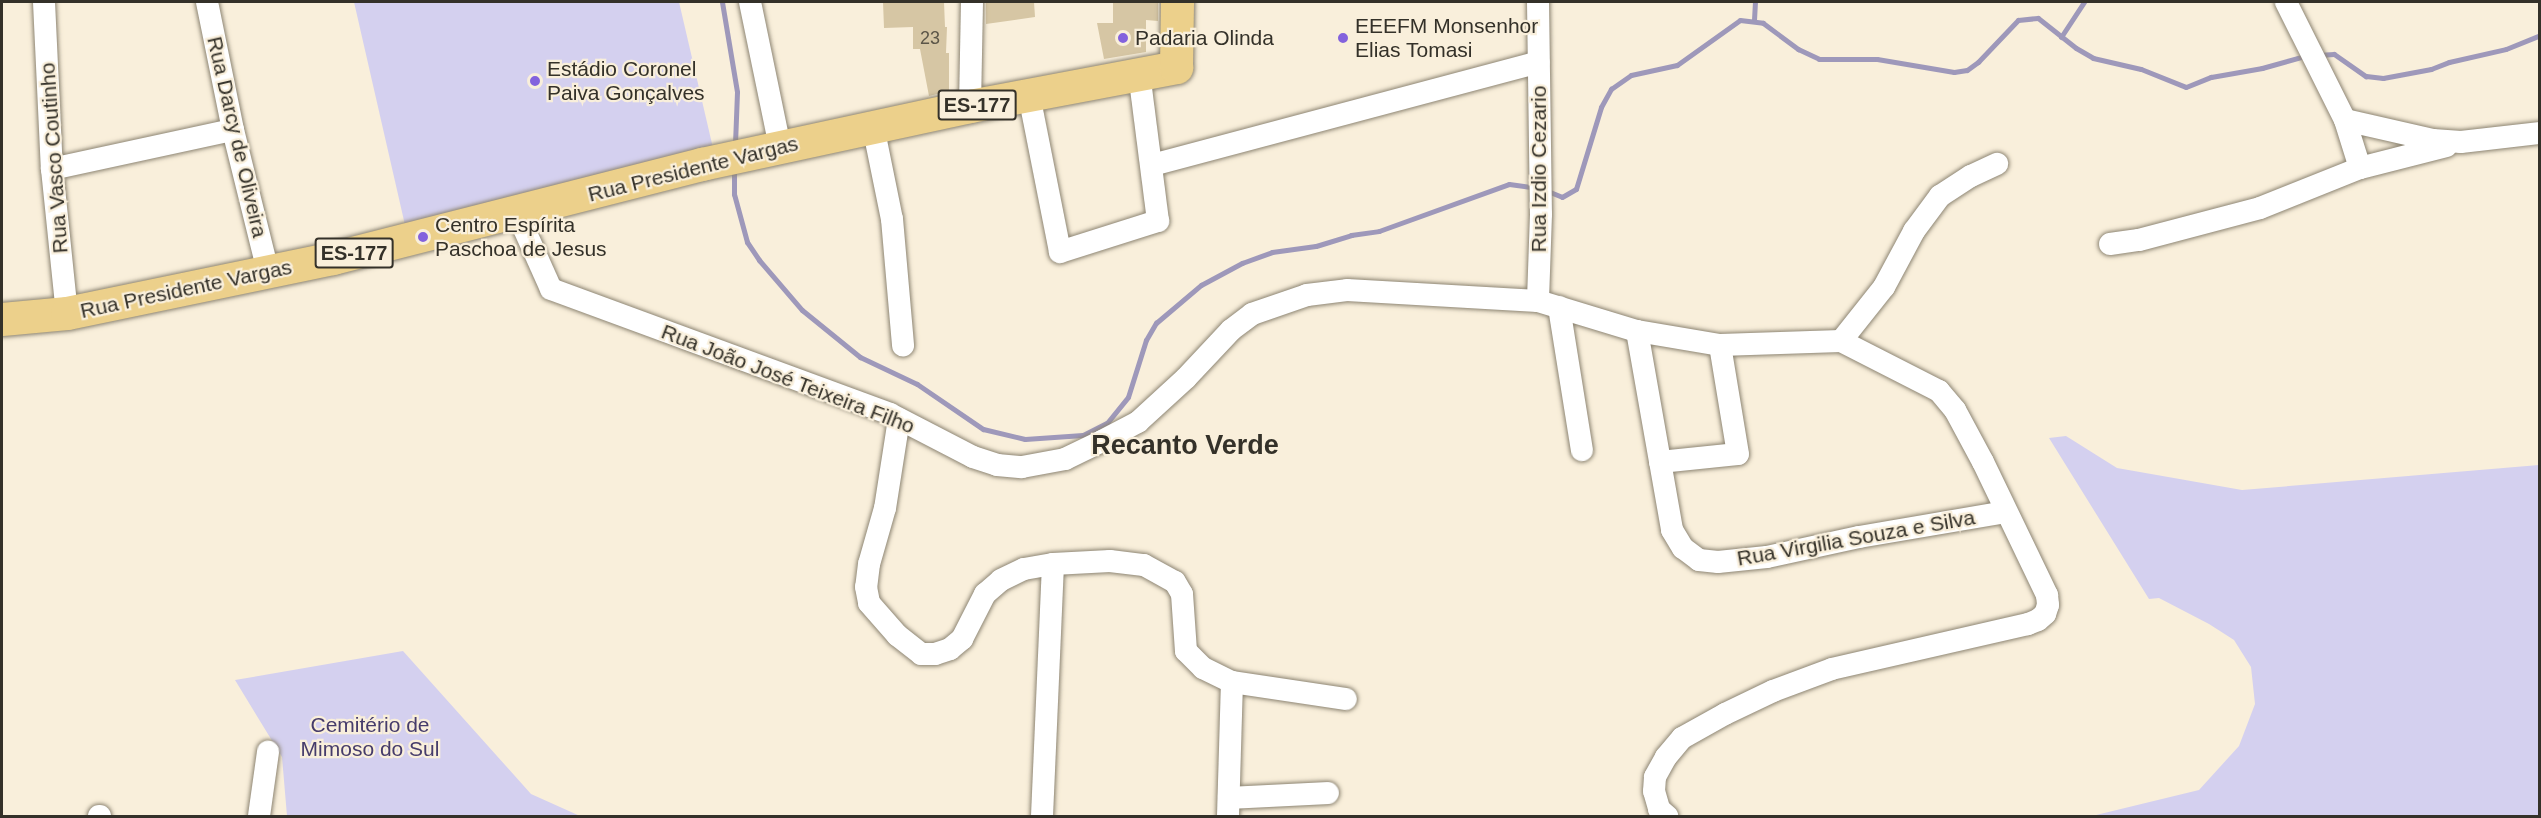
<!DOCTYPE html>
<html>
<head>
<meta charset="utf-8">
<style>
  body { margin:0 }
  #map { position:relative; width:2541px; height:818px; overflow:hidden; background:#f9efdb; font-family:Arial,sans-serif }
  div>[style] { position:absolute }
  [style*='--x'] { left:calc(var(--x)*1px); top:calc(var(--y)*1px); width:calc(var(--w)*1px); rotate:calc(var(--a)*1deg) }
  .green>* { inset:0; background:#d4d0ef }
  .stream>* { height:5px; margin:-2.5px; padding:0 2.5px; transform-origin:2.5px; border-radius:2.5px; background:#9e98ba }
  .building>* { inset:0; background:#d6c6a4 }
  .roads { filter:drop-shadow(0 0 2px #8d8573) drop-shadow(0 0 2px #8d8573) }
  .minor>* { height:22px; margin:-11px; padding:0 11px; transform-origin:11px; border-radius:11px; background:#fff }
  .primary>* { height:33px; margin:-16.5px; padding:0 16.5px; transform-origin:16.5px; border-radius:16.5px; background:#ecd08b }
  .dots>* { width:16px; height:16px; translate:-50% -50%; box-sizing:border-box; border:3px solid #f9efdb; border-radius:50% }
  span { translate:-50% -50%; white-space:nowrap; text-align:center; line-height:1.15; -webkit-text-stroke:4.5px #f9efdb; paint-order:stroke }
  .number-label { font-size:18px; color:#5c5648 }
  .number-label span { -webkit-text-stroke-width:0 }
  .shield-label span { padding:2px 4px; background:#f9efdb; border:2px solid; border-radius:4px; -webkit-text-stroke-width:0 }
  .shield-label { font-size:20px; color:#343129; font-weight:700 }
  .poi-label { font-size:21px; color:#343129 }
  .left { translate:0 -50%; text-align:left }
  .street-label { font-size:21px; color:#343129 }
  .park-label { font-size:21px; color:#463c6b }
  .district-label { font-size:27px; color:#343129; font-weight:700 }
  .frame { position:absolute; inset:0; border:3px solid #343129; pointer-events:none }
</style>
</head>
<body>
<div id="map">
  <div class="green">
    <i style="clip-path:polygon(354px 2px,679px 2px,716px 161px,405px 225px)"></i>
    <i style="clip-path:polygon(2066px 436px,2117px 468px,2242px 490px,2539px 465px,2539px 816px,2092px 816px,2199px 790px,2239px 746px,2255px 704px,2251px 667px,2234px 640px,2209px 624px,2159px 598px,2149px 599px,2049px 438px)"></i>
    <i style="clip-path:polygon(403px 651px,531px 794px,580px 816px,287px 816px,282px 757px,235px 680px)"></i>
  </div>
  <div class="stream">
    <i style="--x:722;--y:2;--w:91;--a:80.5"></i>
    <i style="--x:737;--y:92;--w:53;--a:92.2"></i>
    <i style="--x:1754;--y:20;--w:18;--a:-87"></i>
    <i style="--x:2061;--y:37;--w:42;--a:-56.7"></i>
    <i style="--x:2318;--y:55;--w:16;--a:-4"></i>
    <i style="--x:2334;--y:54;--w:39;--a:35"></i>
    <i style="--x:2366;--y:76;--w:17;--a:7"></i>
    <i style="--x:2383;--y:78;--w:49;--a:-10.6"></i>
    <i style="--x:2431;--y:69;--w:19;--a:-21"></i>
    <i style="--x:2449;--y:62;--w:58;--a:-12.8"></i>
    <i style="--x:2506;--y:49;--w:37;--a:-22"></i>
    <i style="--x:734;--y:169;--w:25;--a:90"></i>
    <i style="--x:734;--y:194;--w:50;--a:74.8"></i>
    <i style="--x:747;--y:242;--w:22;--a:56"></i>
    <i style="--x:759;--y:260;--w:66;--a:49.3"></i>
    <i style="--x:802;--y:310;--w:75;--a:39"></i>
    <i style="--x:860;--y:357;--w:63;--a:25.3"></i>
    <i style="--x:917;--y:384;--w:80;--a:34.3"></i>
    <i style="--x:983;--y:429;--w:43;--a:13.4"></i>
    <i style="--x:1025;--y:439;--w:58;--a:-3.9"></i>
    <i style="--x:1083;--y:435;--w:27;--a:-27"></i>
    <i style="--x:1107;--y:423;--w:33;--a:-51"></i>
    <i style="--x:1128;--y:397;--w:60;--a:-72.5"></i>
    <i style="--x:1146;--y:340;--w:20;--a:-60"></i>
    <i style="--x:1156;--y:323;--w:59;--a:-40.2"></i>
    <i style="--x:1201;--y:285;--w:47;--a:-28.2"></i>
    <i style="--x:1242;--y:263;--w:32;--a:-20"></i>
    <i style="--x:1272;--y:252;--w:44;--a:-7.8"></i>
    <i style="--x:1316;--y:246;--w:37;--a:-17"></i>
    <i style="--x:1351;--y:235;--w:28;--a:-8"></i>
    <i style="--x:1379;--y:231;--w:138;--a:-19.9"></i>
    <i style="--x:1509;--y:184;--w:27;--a:8"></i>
    <i style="--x:1545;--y:190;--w:18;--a:22"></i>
    <i style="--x:1562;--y:197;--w:16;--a:-30"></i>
    <i style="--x:1576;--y:189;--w:86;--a:-73"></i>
    <i style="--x:1601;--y:107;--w:21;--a:-61"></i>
    <i style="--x:1611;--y:89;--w:24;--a:-35"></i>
    <i style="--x:1631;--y:75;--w:47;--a:-12.3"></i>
    <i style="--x:1677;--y:65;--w:77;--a:-35.5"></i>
    <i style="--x:1740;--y:20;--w:23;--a:7"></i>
    <i style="--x:1763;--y:23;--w:44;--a:36.6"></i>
    <i style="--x:1798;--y:49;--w:23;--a:25"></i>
    <i style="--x:1819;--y:59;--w:58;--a:0"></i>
    <i style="--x:1877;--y:59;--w:78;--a:9.6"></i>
    <i style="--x:1954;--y:72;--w:13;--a:-9"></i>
    <i style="--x:1967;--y:70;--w:14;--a:-36"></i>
    <i style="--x:1978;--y:62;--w:58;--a:-46.4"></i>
    <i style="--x:2018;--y:20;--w:20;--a:-6"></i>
    <i style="--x:2038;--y:18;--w:48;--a:38.3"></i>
    <i style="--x:2076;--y:48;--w:20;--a:30"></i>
    <i style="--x:2093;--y:58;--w:49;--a:12.9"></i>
    <i style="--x:2141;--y:69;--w:48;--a:21.8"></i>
    <i style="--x:2186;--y:87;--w:27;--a:-22"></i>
    <i style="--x:2211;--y:77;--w:52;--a:-10"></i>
    <i style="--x:2262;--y:68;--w:45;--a:-15.6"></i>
  </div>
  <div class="building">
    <i style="clip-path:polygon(883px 2px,944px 2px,945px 27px,947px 27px,946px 53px,949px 53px,949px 91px,929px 96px,920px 49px,913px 49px,913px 27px,884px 28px)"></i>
    <i style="clip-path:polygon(986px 2px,1034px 2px,1035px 17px,986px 24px)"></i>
    <i style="clip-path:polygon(1113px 2px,1158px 2px,1158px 21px,1146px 20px,1146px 52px,1104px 59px,1097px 23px,1113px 23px)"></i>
  </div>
  <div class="roads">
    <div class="minor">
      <i style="--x:44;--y:2;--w:167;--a:87.3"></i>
      <i style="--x:52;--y:169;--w:145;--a:84.1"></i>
      <i style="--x:207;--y:2;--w:131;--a:78.5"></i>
      <i style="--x:233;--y:130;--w:145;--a:76.1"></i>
      <i style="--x:750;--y:2;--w:148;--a:78.3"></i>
      <i style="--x:1538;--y:2;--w:212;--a:89.2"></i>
      <i style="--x:1541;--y:214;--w:87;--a:92"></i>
      <i style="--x:1029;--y:95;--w:160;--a:78.8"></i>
      <i style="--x:1060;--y:252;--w:103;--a:-17.6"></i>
      <i style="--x:1158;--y:221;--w:149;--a:-97.3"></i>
      <i style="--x:970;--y:106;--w:104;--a:-88.9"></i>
      <i style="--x:2345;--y:120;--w:90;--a:12.8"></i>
      <i style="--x:2433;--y:140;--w:28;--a:4"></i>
      <i style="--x:2461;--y:142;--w:80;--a:-6.5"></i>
      <i style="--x:873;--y:126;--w:95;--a:78.5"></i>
      <i style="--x:892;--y:219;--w:127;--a:85"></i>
      <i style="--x:1152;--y:165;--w:400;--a:-14.9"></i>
      <i style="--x:2360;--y:168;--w:89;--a:-14.3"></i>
      <i style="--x:52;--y:169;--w:185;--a:-12.2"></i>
      <i style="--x:517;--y:213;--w:83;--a:65.9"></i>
      <i style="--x:551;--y:289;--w:361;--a:20.2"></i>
      <i style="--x:890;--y:414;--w:93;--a:27.4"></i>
      <i style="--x:973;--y:457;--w:25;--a:18"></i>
      <i style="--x:997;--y:465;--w:25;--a:5"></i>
      <i style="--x:1022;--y:467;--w:44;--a:-10.5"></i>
      <i style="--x:1065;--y:459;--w:41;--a:-25.9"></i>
      <i style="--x:1102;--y:441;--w:41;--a:-27.8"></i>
      <i style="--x:1138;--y:422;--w:65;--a:-42.5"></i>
      <i style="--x:1186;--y:378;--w:66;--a:-46.8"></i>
      <i style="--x:1231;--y:330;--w:26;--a:-37"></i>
      <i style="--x:1252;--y:314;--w:58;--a:-19.1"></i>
      <i style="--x:1307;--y:295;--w:40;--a:-7.1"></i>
      <i style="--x:1347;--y:290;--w:191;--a:3.3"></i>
      <i style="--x:1538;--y:301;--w:103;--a:16.9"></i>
      <i style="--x:1637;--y:331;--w:84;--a:9.6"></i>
      <i style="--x:1720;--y:345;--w:121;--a:-1.9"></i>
      <i style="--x:1841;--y:341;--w:110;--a:27"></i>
      <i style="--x:1939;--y:391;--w:25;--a:50"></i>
      <i style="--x:1955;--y:410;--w:59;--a:61.7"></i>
      <i style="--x:1983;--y:462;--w:148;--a:64.3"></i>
      <i style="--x:2047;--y:595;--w:10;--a:84"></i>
      <i style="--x:2048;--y:605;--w:9;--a:108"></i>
      <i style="--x:2045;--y:614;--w:9;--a:139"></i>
      <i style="--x:2038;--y:620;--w:11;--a:158"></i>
      <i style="--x:2028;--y:624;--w:201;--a:167.1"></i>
      <i style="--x:1832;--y:669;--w:63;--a:159.6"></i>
      <i style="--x:1773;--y:691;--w:53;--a:154.4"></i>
      <i style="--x:1725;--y:714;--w:49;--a:150.8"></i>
      <i style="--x:1682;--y:738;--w:25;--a:130"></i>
      <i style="--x:1666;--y:757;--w:23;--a:119"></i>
      <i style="--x:1655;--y:777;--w:14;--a:94"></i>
      <i style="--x:1654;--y:791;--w:19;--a:74"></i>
      <i style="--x:1659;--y:809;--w:11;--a:41"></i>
      <i style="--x:2110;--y:244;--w:29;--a:-8"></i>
      <i style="--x:2139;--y:240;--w:125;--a:-14.8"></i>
      <i style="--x:2260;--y:208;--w:108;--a:-21.8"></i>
      <i style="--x:2360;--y:168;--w:50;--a:-107.4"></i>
      <i style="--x:2345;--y:120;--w:132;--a:-116.6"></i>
      <i style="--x:1559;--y:307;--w:145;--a:80.9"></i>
      <i style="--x:1637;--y:331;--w:202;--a:80"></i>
      <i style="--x:1672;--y:530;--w:21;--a:59"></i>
      <i style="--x:1683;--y:548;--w:20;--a:37"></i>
      <i style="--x:1699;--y:560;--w:19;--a:6"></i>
      <i style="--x:1718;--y:562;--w:49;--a:-5.8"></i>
      <i style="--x:1767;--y:557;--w:94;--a:-12.3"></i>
      <i style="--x:1859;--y:537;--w:148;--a:-9.7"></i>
      <i style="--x:1841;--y:341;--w:69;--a:-51.5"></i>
      <i style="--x:1884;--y:287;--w:64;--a:-61.8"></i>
      <i style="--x:1914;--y:231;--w:44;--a:-53.4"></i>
      <i style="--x:1940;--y:196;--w:37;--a:-33"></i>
      <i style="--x:1971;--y:176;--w:29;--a:-25"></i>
      <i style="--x:899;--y:419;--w:90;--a:98.9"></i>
      <i style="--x:885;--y:508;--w:58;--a:105.9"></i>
      <i style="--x:869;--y:564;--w:23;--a:97"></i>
      <i style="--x:866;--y:587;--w:16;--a:79"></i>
      <i style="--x:869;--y:603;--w:43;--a:48.8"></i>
      <i style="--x:897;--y:635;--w:31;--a:38"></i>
      <i style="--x:921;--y:654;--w:14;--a:0"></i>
      <i style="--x:935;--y:654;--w:16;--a:-18"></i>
      <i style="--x:950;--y:649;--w:16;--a:-40"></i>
      <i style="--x:962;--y:639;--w:51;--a:-62.9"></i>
      <i style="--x:985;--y:594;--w:21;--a:-41"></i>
      <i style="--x:1001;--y:580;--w:25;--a:-26"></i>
      <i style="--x:1024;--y:569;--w:29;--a:-10"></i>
      <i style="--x:1053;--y:564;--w:57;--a:-3"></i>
      <i style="--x:1110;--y:561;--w:34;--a:7"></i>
      <i style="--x:1144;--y:565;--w:35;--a:29"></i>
      <i style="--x:1175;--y:582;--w:14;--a:60"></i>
      <i style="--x:1182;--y:594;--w:57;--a:86"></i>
      <i style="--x:1186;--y:651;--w:24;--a:45"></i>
      <i style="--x:1203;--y:668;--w:32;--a:26"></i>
      <i style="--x:1232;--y:682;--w:115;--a:8.5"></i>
      <i style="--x:1660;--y:462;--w:78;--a:-5.9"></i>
      <i style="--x:1738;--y:454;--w:110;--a:-99.4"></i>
      <i style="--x:1229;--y:798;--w:99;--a:-2.9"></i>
      <i style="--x:99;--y:816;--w:1;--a:0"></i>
      <i style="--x:259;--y:816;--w:65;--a:-82"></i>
      <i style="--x:1042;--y:816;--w:252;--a:-87.5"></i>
      <i style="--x:1228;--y:816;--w:134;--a:-88.3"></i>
    </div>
    <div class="primary">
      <i style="--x:2;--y:319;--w:65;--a:-5.3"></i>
      <i style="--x:67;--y:313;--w:272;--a:-11.7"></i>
      <i style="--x:333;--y:258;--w:381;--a:-14.3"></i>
      <i style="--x:702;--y:164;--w:274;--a:-12.2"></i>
      <i style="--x:970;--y:106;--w:210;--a:-10.7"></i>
      <i style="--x:1176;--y:67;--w:65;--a:-89.1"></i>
    </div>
  </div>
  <div class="dots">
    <i style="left:1123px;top:38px;background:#8362dd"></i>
    <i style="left:1343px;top:38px;background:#8362dd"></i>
    <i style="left:535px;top:81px;background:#8362dd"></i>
    <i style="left:423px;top:237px;background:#8362dd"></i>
  </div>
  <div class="number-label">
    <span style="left:930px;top:38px">23</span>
  </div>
  <div class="shield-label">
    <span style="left:977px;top:105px">ES-177</span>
    <span style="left:354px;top:253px">ES-177</span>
  </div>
  <div class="poi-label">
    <span class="left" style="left:1355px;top:38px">EEEFM Monsenhor<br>Elias Tomasi</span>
    <span class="left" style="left:1135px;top:38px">Padaria Olinda</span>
    <span class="left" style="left:547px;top:81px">Estádio Coronel<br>Paiva Gonçalves</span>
    <span class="left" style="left:435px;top:237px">Centro Espírita<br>Paschoa de Jesus</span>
  </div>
  <div class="street-label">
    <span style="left:237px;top:137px;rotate:77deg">Rua Darcy de Oliveira</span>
    <span style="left:54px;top:158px;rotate:-94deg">Rua Vasco Coutinho</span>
    <span style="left:693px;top:169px;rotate:-14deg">Rua Presidente Vargas</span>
    <span style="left:1539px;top:169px;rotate:-90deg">Rua Izdio Cezario</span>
    <span style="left:186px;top:289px;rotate:-12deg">Rua Presidente Vargas</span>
    <span style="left:788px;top:379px;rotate:21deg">Rua João José Teixeira Filho</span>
    <span style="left:1856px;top:538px;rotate:-10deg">Rua Virgilia Souza e Silva</span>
  </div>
  <div class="park-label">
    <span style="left:370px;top:737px">Cemitério de<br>Mimoso do Sul</span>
  </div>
  <div class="district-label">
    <span style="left:1185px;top:446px">Recanto Verde</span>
  </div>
  <div class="frame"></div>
</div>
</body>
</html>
